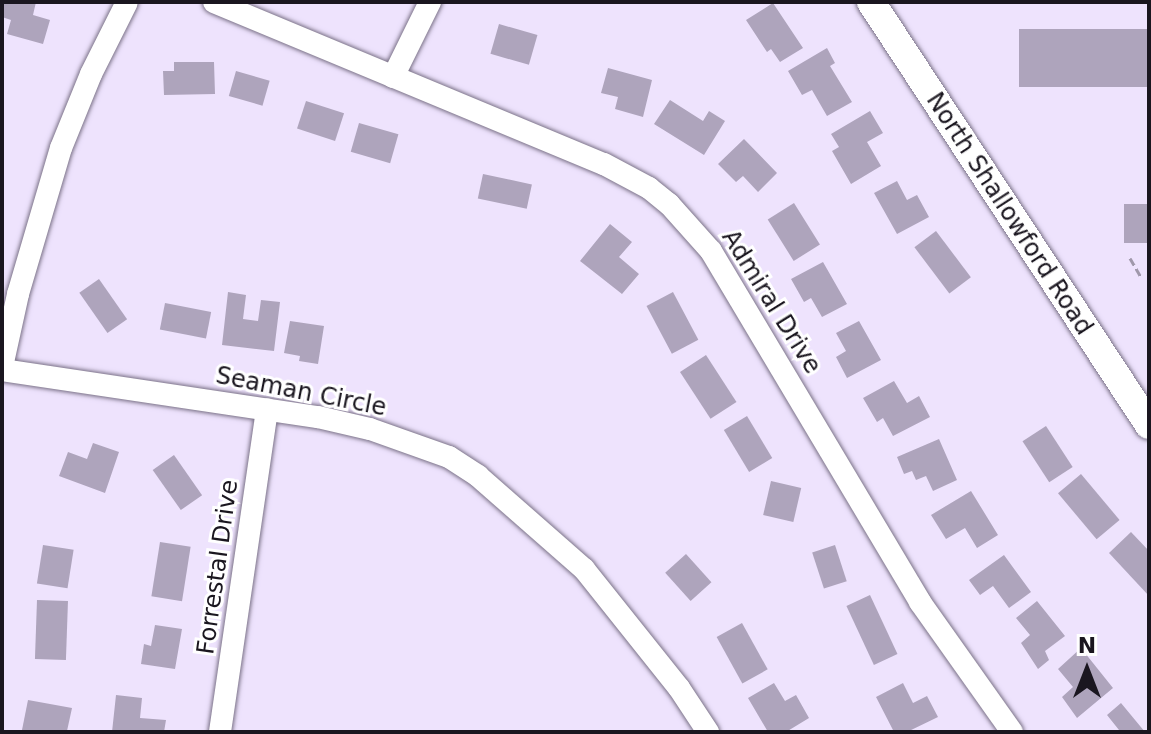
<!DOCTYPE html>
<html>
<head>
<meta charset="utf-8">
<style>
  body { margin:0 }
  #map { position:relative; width:1151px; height:734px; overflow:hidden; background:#eee3fd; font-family:"DejaVu Sans",sans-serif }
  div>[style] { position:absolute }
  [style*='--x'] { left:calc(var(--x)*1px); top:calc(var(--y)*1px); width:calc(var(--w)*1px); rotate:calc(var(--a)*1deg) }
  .building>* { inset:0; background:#aea4bc; transform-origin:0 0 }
  .path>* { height:3px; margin-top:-1.5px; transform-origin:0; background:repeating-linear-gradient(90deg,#a098ab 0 8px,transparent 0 12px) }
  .roads { filter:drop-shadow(0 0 2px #7b7288) drop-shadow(0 0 2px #7b7288) }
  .minor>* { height:22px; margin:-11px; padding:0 11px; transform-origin:11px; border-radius:11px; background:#fff }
  .tertiary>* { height:28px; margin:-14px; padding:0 14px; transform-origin:14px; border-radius:14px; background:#fff }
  span { translate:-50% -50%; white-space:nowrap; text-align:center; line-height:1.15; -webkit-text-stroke:6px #fff; paint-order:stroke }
  .street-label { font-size:24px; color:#1a161f }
  .frame { position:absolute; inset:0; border:4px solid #1a161f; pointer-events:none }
  .north { position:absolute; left:1047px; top:630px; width:80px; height:80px; -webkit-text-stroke:6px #fff; paint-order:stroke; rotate:0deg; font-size:22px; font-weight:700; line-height:32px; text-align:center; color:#1a161f }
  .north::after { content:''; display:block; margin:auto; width:28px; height:36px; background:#1a161f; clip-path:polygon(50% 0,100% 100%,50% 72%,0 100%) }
</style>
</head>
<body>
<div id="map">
  <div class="building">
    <i style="clip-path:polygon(2px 2px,36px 2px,33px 15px,50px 20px,43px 44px,7px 34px,11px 20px,2px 17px)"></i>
    <i style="clip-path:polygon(773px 3px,803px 48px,780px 62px,771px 49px,767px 52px,746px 20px)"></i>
    <i style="left:499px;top:24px;width:40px;height:31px;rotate:16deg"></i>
    <i style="left:1019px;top:29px;width:130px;height:58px"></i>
    <i style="clip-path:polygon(827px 48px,835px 63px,830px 66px,852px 102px,827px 116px,812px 90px,802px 95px,788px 71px)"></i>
    <i style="clip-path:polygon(174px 62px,214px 62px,215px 94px,164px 95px,163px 71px,174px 71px)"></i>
    <i style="clip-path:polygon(608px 68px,652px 80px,643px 117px,615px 109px,618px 97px,601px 93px)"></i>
    <i style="left:236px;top:71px;width:35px;height:26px;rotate:16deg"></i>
    <i style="clip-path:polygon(670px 100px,703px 121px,709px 111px,725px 121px,704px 155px,654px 124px)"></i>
    <i style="left:306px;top:101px;width:40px;height:29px;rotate:18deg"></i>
    <i style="clip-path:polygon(870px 111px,883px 133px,867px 142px,881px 166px,851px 184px,832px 151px,839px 147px,831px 134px)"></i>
    <i style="left:359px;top:123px;width:41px;height:30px;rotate:16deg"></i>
    <i style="clip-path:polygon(744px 139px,777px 173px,758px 192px,743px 176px,736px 182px,718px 164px)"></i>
    <i style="left:483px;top:174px;width:50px;height:25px;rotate:12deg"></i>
    <i style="clip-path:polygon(897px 181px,907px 200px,917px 195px,929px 217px,897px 234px,874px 193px)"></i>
    <i style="left:794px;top:203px;width:49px;height:31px;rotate:58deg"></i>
    <i style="left:1149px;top:204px;width:39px;height:25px;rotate:90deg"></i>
    <i style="clip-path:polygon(610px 224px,632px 242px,619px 257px,639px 274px,622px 294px,580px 261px)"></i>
    <i style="left:936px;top:231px;width:58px;height:27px;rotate:53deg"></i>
    <i style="clip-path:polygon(823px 262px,847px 304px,822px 317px,811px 298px,804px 302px,791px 279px)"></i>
    <i style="left:99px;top:279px;width:49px;height:24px;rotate:55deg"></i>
    <i style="clip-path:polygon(228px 292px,246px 295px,243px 319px,258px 321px,261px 300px,280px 302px,274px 351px,222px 345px)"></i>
    <i style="left:673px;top:292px;width:54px;height:30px;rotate:62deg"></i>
    <i style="left:165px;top:303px;width:47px;height:27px;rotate:11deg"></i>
    <i style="clip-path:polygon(290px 321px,324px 326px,318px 364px,299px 361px,300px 356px,284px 353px)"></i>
    <i style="clip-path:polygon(859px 321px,881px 360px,847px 378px,836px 357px,846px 351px,836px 333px)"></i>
    <i style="left:706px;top:355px;width:56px;height:31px;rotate:57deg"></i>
    <i style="clip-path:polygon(894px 381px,907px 403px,919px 396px,930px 417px,893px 436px,883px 418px,877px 422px,863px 398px)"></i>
    <i style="left:747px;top:416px;width:49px;height:27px;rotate:59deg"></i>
    <i style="left:1046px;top:426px;width:49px;height:28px;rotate:57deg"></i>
    <i style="clip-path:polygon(939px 439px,957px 480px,933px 491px,926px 476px,916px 480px,912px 471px,904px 474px,897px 457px)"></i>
    <i style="clip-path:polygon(93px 443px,119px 452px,105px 493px,59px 476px,68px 452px,87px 459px)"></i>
    <i style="left:174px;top:455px;width:49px;height:26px;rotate:55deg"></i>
    <i style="left:1081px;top:474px;width:60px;height:30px;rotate:50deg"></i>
    <i style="left:771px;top:481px;width:31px;height:35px;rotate:13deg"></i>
    <i style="clip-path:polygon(971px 491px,998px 535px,977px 548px,965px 528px,946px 539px,931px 515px)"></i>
    <i style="clip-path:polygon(1131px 532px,1149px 551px,1149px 596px,1109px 553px)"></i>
    <i style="left:160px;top:542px;width:31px;height:55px;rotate:9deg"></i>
    <i style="left:43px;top:545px;width:31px;height:39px;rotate:9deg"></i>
    <i style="left:835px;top:545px;width:38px;height:24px;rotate:72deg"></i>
    <i style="left:686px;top:554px;width:38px;height:28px;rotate:48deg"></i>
    <i style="clip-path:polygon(1004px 555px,1031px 592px,1009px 608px,993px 586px,980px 595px,969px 580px)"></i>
    <i style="left:870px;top:595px;width:65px;height:26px;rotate:65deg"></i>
    <i style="left:37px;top:600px;width:31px;height:59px;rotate:2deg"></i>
    <i style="clip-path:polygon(1037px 601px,1065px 636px,1045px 651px,1049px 660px,1038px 669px,1021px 643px,1030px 635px,1016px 618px)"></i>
    <i style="left:742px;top:623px;width:53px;height:29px;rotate:61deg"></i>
    <i style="clip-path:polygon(155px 625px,182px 629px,175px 669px,141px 664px,144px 644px,151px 646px)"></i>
    <i style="clip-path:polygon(1081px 648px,1113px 688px,1077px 718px,1062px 697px,1073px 687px,1058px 669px)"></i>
    <i style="clip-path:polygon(774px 683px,785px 701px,796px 695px,809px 718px,786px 732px,768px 732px,748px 698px)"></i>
    <i style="clip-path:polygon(903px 683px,913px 703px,927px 696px,938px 717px,907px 732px,894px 732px,876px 697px)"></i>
    <i style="clip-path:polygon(116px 695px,142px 698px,140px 718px,166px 720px,164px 732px,112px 732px)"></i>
    <i style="clip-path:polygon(28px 700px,72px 708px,67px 731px,22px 730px)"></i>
    <i style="clip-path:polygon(1121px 703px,1145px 732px,1116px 732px,1119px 730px,1107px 715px)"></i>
  </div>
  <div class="path">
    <i style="--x:1130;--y:258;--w:22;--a:60"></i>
  </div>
  <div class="roads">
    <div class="minor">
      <i style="--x:214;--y:2;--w:422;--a:22.6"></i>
      <i style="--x:604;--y:164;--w:51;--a:28.1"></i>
      <i style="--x:649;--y:188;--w:26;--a:39"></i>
      <i style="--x:669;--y:204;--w:63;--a:48.2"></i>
      <i style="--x:711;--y:251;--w:409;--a:59.2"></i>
      <i style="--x:920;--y:602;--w:159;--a:54.7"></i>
      <i style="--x:393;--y:77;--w:84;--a:-63.7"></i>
      <i style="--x:2;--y:367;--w:75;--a:-77.6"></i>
      <i style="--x:18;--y:294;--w:152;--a:-73.6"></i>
      <i style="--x:61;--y:148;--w:80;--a:-67.9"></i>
      <i style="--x:91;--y:74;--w:80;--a:-63.4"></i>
      <i style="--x:2;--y:370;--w:319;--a:8.5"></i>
      <i style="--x:318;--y:417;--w:53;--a:13"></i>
      <i style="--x:370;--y:429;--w:84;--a:19.5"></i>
      <i style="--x:449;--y:457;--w:35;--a:33"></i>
      <i style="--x:478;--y:476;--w:141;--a:41.3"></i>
      <i style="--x:584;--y:569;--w:152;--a:51.4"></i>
      <i style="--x:679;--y:688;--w:53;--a:56.6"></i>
      <i style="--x:220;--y:732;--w:326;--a:-81.7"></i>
    </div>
    <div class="tertiary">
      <i style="--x:871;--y:2;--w:506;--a:56.69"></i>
    </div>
  </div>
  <div class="street-label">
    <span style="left:1009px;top:214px;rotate:57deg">North Shallowford Road</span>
    <span style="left:771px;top:302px;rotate:58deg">Admiral Drive</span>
    <span style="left:301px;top:392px;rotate:11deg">Seaman Circle</span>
    <span style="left:218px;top:567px;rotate:-82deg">Forrestal Drive</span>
  </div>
  <div class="frame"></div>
  <div class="north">N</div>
</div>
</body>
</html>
